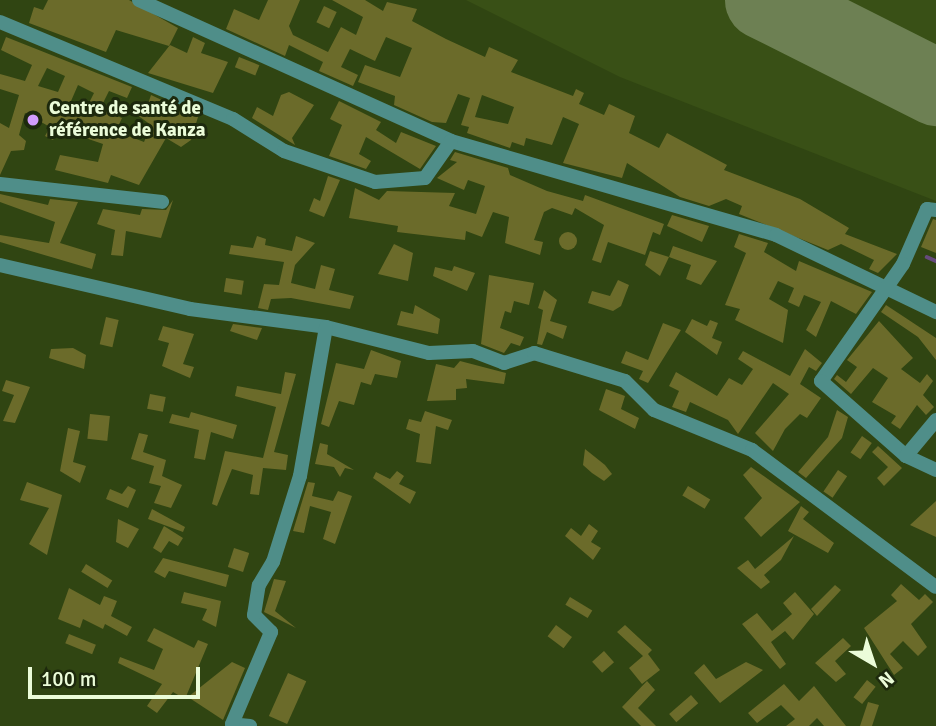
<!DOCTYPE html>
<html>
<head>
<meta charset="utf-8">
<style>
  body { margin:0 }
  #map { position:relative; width:936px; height:726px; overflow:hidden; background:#304512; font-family:Signika,sans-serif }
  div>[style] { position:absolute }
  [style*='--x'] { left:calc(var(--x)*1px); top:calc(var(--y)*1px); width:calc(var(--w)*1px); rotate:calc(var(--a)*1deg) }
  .built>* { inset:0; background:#395016 }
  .stream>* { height:3.5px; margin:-1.75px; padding:0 1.75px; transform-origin:1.75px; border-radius:1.75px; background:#664a7d }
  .runway>* { height:77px; margin:-38.5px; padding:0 38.5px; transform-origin:38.5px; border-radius:38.5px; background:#6d8053 }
  .building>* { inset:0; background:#6b6b2a; transform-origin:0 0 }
  .round { border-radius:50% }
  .minor>* { height:14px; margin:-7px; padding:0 7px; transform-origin:7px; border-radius:7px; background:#4f8e89 }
  .dots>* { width:19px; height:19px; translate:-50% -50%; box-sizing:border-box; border:4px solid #1d290d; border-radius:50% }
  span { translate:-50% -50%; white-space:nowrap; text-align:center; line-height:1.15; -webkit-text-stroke:6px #1d290d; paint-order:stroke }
  .poi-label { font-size:19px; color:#ebfcd9; font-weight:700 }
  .left { translate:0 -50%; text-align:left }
  .north { position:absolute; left:838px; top:628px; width:70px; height:70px; -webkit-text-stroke:5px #1d290d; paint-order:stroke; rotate:141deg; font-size:19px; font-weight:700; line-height:28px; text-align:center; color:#ebfcd9 }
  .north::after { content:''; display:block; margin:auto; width:24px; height:32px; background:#ebfcd9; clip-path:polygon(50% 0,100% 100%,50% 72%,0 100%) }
  .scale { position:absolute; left:28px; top:667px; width:172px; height:32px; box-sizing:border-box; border:4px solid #ebfcd9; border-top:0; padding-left:9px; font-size:21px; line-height:24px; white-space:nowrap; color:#ebfcd9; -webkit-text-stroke:5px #1d290d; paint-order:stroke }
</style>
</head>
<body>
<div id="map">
  <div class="built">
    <i style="clip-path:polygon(466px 0,936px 0,936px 201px,620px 77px)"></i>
  </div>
  <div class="stream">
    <i style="--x:927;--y:257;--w:10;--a:24"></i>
  </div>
  <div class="runway">
    <i style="--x:763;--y:0;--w:194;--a:26.7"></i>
  </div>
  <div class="building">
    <i style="clip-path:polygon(48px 0,129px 0,178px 28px,169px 46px,116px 30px,106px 52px,29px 23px,34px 7px,43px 10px)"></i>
    <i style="clip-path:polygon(evenodd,268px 0,300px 0,289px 26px,293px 35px,328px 52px,341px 27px,356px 35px,363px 17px,332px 0,365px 0,383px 11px,387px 2px,417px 9px,412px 21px,446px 39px,485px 57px,489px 47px,518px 60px,511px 72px,573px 96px,576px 89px,584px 93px,579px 104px,604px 115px,609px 104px,635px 116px,629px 133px,659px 148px,667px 133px,727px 165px,724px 170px,800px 199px,849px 228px,845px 234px,897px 254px,878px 273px,869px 269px,874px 260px,841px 244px,828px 250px,739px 214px,742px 206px,726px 199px,709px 206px,680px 197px,627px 163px,622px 178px,563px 163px,579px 124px,563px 117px,552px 145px,526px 138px,524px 146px,512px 142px,510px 148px,467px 133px,469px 127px,461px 125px,470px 98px,458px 94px,446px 123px,432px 122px,394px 105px,395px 96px,358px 82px,365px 65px,400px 77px,412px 48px,386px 37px,375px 61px,350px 49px,341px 67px,358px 75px,353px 86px,319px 71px,323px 62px,289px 45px,285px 56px,226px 29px,234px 9px,259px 20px,268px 0,482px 95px,514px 107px,508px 124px,475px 117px,482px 95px)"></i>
    <i style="left:324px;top:6px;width:14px;height:18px;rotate:25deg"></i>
    <i style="clip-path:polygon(evenodd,6px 37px,132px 87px,127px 98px,109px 91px,100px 109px,122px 118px,116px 131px,144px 142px,151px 125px,133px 112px,138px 102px,147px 107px,151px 95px,198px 117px,191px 140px,181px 147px,166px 138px,139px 185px,111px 175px,108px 183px,55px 170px,60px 155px,98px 162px,103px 144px,59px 129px,53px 140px,45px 136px,50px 127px,25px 113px,19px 135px,26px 141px,24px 150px,11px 151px,0 175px,0 123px,9px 128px,19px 95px,0 89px,0 74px,25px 81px,32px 65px,1px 50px,6px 37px,47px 68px,65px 76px,58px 92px,38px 86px,47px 68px,6px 37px,78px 85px,94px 93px,84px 113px,68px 108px,78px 85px)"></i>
    <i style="clip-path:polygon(193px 37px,205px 43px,201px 53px,228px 62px,213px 93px,148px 73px,170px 45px,187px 53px)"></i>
    <i style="left:239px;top:57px;width:22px;height:11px;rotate:22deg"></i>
    <i style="clip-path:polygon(289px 92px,314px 105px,292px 138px,295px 145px,252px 118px,257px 107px,273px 116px,281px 95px)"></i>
    <i style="clip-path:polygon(339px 101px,381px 122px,376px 130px,396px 143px,401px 132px,436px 146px,420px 169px,366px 137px,359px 154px,371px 161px,366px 169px,329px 156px,342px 125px,330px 119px)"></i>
    <i style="clip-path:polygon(455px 152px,508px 168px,510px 175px,547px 191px,583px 201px,585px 195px,664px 224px,660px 235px,653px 232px,645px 255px,608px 242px,601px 263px,592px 260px,604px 225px,575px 208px,572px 215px,552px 208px,544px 212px,534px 240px,543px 242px,540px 255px,505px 243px,509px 217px,493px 212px,482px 237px,466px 231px,465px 240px,397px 232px,398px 226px,349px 218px,355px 188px,379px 200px,387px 191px,455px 193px,449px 206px,476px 214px,485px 186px,468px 180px,464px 190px,437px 178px,457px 162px,450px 160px)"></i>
    <i style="clip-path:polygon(328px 176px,340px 180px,324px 217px,309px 211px,314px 198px,320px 201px)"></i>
    <i style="clip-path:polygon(0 194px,48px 205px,50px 199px,78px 202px,60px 243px,96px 254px,92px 269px,0 242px,0 235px,49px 243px,55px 222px,0 202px)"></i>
    <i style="clip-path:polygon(173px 200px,161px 238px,126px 231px,123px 256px,111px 255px,115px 230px,97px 224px,103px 209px,140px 215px,142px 209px,166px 210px)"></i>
    <i style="clip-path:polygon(672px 215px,709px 226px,702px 242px,667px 226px)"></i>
    <i style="clip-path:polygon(933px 219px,936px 220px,936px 253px,921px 247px)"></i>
    <i class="round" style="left:559px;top:232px;width:18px;height:18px"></i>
    <i style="clip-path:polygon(739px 234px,768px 243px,764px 252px,796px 271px,799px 261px,872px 292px,856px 314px,831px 301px,816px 337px,806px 330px,821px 302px,804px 295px,799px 307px,788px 302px,794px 288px,778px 281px,769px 299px,788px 310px,783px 343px,735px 320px,740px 309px,725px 305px,746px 253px,734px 247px)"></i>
    <i style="clip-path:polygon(257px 236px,266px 239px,265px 245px,292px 251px,296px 236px,315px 243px,295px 265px,291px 283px,315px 289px,321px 265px,335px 269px,329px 290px,354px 296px,350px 309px,291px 298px,271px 299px,268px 310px,258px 308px,264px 284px,279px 285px,284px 262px,229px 254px,231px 245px,253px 248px)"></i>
    <i style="clip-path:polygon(394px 244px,413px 253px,408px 281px,378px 274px)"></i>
    <i style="clip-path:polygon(673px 246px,717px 261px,701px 285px,686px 279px,691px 265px,669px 257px)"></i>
    <i style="clip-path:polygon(650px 251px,669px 257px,660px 276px,645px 265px)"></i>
    <i style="clip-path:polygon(454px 266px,475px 273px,467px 291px,433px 276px,435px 267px,452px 271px)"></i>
    <i style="clip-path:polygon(489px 275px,534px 283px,529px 305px,514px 301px,511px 313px,505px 311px,500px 328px,524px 337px,520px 346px,511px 343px,504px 353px,481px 344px)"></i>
    <i style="left:226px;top:278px;width:18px;height:14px;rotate:9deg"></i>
    <i style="clip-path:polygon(618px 280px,629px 285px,621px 306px,613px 311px,588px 303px,592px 291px,610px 296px)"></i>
    <i style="clip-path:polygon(544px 290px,557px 300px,550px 321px,567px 326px,563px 339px,547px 332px,542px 345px,537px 344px,543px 310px,538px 308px)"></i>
    <i style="clip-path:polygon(415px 305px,440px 319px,438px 334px,397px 325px,401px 311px,413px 314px)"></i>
    <i style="clip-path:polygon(886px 305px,936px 338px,936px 360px,918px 337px,881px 312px)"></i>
    <i style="left:106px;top:317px;width:13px;height:28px;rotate:13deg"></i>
    <i style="clip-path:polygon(692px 319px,707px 326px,710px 320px,718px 323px,712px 338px,722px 342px,717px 355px,685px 332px)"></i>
    <i style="clip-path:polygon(879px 321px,913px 358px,901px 369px,920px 383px,927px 374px,933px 381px,923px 395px,934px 407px,926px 415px,917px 405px,900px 429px,891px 423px,896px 416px,872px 402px,888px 378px,873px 368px,851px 394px,834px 379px,837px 375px,846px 382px,857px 367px,847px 360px)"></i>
    <i style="clip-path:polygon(663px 323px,681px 330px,648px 383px,639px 379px,643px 371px,621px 363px,626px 351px,648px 360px)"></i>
    <i style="clip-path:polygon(233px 324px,262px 328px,257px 340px,230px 331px)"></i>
    <i style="clip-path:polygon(163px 326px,194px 334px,183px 364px,194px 367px,190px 378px,162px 366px,169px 343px,158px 340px)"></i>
    <i style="clip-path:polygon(73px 348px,86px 355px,84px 369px,49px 358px,51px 349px)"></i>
    <i style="clip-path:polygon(805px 349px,822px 363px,816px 371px,809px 367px,800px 384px,821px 398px,807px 418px,800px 414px,785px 429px,773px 451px,755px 433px,789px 394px,773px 383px,738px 434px,728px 420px,690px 402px,686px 412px,672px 407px,679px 391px,669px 386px,676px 372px,717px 396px,729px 378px,742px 385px,753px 369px,738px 359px,743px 351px,790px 376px)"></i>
    <i style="clip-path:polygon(371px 350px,401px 361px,397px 378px,375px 374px,371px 385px,361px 382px,354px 405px,339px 401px,329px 427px,321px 424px,336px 363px,364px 369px)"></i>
    <i style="clip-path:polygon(460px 361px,506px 373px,504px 384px,466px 379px,467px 388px,456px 389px,456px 400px,427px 401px,436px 364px,454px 368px)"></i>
    <i style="clip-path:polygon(285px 372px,296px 374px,274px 452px,288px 455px,286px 470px,263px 468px,259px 495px,250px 494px,253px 475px,232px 469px,217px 506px,212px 504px,225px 451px,263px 458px,276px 407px,235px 396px,237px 386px,281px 394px)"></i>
    <i style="clip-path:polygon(6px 380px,30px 387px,15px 423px,3px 421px,14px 395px,2px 391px)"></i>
    <i style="clip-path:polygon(606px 389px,625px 396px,621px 409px,639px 418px,635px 429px,599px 410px)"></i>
    <i style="left:150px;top:394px;width:16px;height:15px;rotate:11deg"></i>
    <i style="clip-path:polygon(837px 410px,848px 417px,842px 438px,806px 478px,798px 472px,828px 437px)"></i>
    <i style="clip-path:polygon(425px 411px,452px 420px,448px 430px,436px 426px,431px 464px,416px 462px,420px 434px,406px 429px,409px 419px,421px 422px)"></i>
    <i style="clip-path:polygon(191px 412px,237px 425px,233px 439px,211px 432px,205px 460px,194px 458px,199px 430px,169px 423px,172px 414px,189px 418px)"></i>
    <i style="left:90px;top:414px;width:20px;height:25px;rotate:6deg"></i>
    <i style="clip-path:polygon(68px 428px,80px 431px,73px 462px,86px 466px,80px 483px,60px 471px)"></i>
    <i style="clip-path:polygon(139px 433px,148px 435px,143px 452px,166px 460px,162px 476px,182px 485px,171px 508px,154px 503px,161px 486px,149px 483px,154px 466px,131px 459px)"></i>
    <i style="left:862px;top:436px;width:12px;height:20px;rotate:35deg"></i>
    <i style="clip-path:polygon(320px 443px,328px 445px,327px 454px,354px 470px,345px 468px,340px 477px,334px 467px,315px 464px)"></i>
    <i style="clip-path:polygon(878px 446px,902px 468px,884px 486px,877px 478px,888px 467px,872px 452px)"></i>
    <i style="clip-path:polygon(585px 449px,605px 465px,612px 474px,604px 481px,592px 473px,583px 465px)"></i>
    <i style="clip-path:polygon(751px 467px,800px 502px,761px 537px,744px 518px,762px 498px,743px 475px)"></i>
    <i style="left:838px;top:470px;width:11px;height:26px;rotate:34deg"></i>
    <i style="clip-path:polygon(397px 471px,404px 476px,399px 484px,416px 492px,410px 504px,373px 478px,376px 472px,390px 479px)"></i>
    <i style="clip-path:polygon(27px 482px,62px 495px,47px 555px,29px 544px,49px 508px,20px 500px)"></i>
    <i style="clip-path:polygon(308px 482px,315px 483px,312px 496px,333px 501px,338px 491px,352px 496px,335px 544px,323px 539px,331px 512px,310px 506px,304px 533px,293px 531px)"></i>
    <i style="clip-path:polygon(128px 486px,136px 490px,128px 508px,106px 499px,110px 489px,122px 494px)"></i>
    <i style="left:688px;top:486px;width:26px;height:11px;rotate:31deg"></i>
    <i style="clip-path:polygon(936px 501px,936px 537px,910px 525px)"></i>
    <i style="clip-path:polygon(801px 506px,809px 512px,803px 519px,834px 543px,828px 553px,788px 531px)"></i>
    <i style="clip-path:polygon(152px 509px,185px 527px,183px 532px,148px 519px)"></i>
    <i style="clip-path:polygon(118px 519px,139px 529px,128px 548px,116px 542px)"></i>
    <i style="clip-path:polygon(589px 524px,598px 531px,591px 542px,601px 548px,593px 560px,565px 536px,571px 528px,581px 536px)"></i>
    <i style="clip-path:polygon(164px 526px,183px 538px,178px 546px,169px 541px,161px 553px,153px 548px)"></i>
    <i style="clip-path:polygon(794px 536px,781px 560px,764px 575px,770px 582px,761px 589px,737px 568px,748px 560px,755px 569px)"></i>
    <i style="left:234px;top:548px;width:16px;height:20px;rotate:18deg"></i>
    <i style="clip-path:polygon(163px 558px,229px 575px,226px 587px,169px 571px,165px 578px,154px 572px)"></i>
    <i style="left:86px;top:564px;width:31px;height:9px;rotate:32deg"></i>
    <i style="clip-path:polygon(274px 579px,286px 581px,275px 611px,296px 628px,264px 612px)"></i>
    <i style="clip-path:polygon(901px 584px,919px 600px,925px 594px,933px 602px,911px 624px,927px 647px,918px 656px,903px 641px,890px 654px,903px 668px,894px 675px,864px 628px,897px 601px,891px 595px)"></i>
    <i style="clip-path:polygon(835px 585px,841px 590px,817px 616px,811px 609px)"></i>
    <i style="clip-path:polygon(69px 588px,100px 605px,104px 596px,117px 601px,111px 616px,132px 627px,127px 636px,105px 624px,103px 629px,83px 619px,80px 628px,58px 619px)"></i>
    <i style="clip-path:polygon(184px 592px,221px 601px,216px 627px,202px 620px,207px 609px,181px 603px)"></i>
    <i style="clip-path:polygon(795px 592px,814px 614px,793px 640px,785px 631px,771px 642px,786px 664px,780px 669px,742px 624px,757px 613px,772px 631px,792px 614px,783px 603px)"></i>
    <i style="left:570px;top:597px;width:26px;height:9px;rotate:31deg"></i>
    <i style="left:556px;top:625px;width:20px;height:14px;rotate:37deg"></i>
    <i style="clip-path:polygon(625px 625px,652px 650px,648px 654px,660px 670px,642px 684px,629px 668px,643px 656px,617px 632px)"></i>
    <i style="clip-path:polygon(154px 628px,194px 648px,198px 640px,208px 644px,185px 699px,173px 692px,157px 713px,147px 706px,162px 684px,118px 663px,120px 657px,154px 670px,163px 649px,147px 641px)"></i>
    <i style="left:69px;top:634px;width:29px;height:10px;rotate:22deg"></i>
    <i style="clip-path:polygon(843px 638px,851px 646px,835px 661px,846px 674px,836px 682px,815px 663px)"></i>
    <i style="left:604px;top:651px;width:15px;height:16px;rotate:48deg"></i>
    <i style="clip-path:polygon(232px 662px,245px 668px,223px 720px,188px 697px)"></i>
    <i style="clip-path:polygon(746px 662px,763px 670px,720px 703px,694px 673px,704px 664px,716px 679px)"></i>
    <i style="left:288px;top:673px;width:20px;height:47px;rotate:24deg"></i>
    <i style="left:867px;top:680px;width:11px;height:22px;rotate:38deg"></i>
    <i style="clip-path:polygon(647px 681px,655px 690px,638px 708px,656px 726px,641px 726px,622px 707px)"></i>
    <i style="clip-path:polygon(784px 684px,799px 701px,814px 686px,846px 726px,824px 726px,817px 718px,809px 726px,786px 726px,795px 719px,781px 705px,757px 723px,748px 713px)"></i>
    <i style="left:691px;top:695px;width:11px;height:29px;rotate:49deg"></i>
    <i style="clip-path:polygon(868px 702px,879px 705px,872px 726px,860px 726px)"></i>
  </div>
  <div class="minor">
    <i style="--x:139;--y:0;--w:342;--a:24.3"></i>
    <i style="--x:451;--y:141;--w:338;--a:16.1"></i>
    <i style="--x:776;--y:235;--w:178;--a:25.7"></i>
    <i style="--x:0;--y:22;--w:252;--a:22.6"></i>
    <i style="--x:233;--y:119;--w:60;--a:32.1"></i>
    <i style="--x:284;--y:151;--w:96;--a:18.8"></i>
    <i style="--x:375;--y:182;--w:50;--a:-4.6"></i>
    <i style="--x:425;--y:178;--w:45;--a:-54.9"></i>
    <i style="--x:0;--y:184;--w:163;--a:6.3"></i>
    <i style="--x:936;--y:210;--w:9;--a:-174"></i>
    <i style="--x:927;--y:209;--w:60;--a:113.6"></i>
    <i style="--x:903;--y:264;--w:143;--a:125"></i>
    <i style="--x:821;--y:381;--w:113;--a:41.4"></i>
    <i style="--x:906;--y:456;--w:33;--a:25"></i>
    <i style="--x:0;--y:265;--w:195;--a:13"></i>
    <i style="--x:190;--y:309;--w:137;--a:7.5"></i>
    <i style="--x:326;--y:327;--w:106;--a:14.2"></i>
    <i style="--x:429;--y:353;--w:44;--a:-2.6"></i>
    <i style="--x:473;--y:351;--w:33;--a:21"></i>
    <i style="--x:504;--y:363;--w:32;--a:-18"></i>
    <i style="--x:534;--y:353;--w:95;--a:17.1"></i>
    <i style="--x:625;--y:381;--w:41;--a:45"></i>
    <i style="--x:654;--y:410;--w:106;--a:22.2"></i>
    <i style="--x:752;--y:450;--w:229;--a:36.7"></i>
    <i style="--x:906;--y:456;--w:47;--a:-50.2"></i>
    <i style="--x:250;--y:726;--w:18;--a:-174"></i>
    <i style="--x:232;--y:724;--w:100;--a:-67"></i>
    <i style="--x:271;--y:632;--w:24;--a:-135"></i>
    <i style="--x:254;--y:615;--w:30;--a:-81"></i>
    <i style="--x:259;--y:585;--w:27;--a:-59"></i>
    <i style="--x:273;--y:562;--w:90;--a:-72.6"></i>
    <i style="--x:300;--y:476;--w:151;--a:-80.1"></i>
  </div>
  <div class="dots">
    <i style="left:33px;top:120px;background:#d29dfd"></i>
  </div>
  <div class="poi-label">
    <span class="left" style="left:49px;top:120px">Centre de santé de<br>référence de Kanza</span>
  </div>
  <div class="north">N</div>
  <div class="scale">100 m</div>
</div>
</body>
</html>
